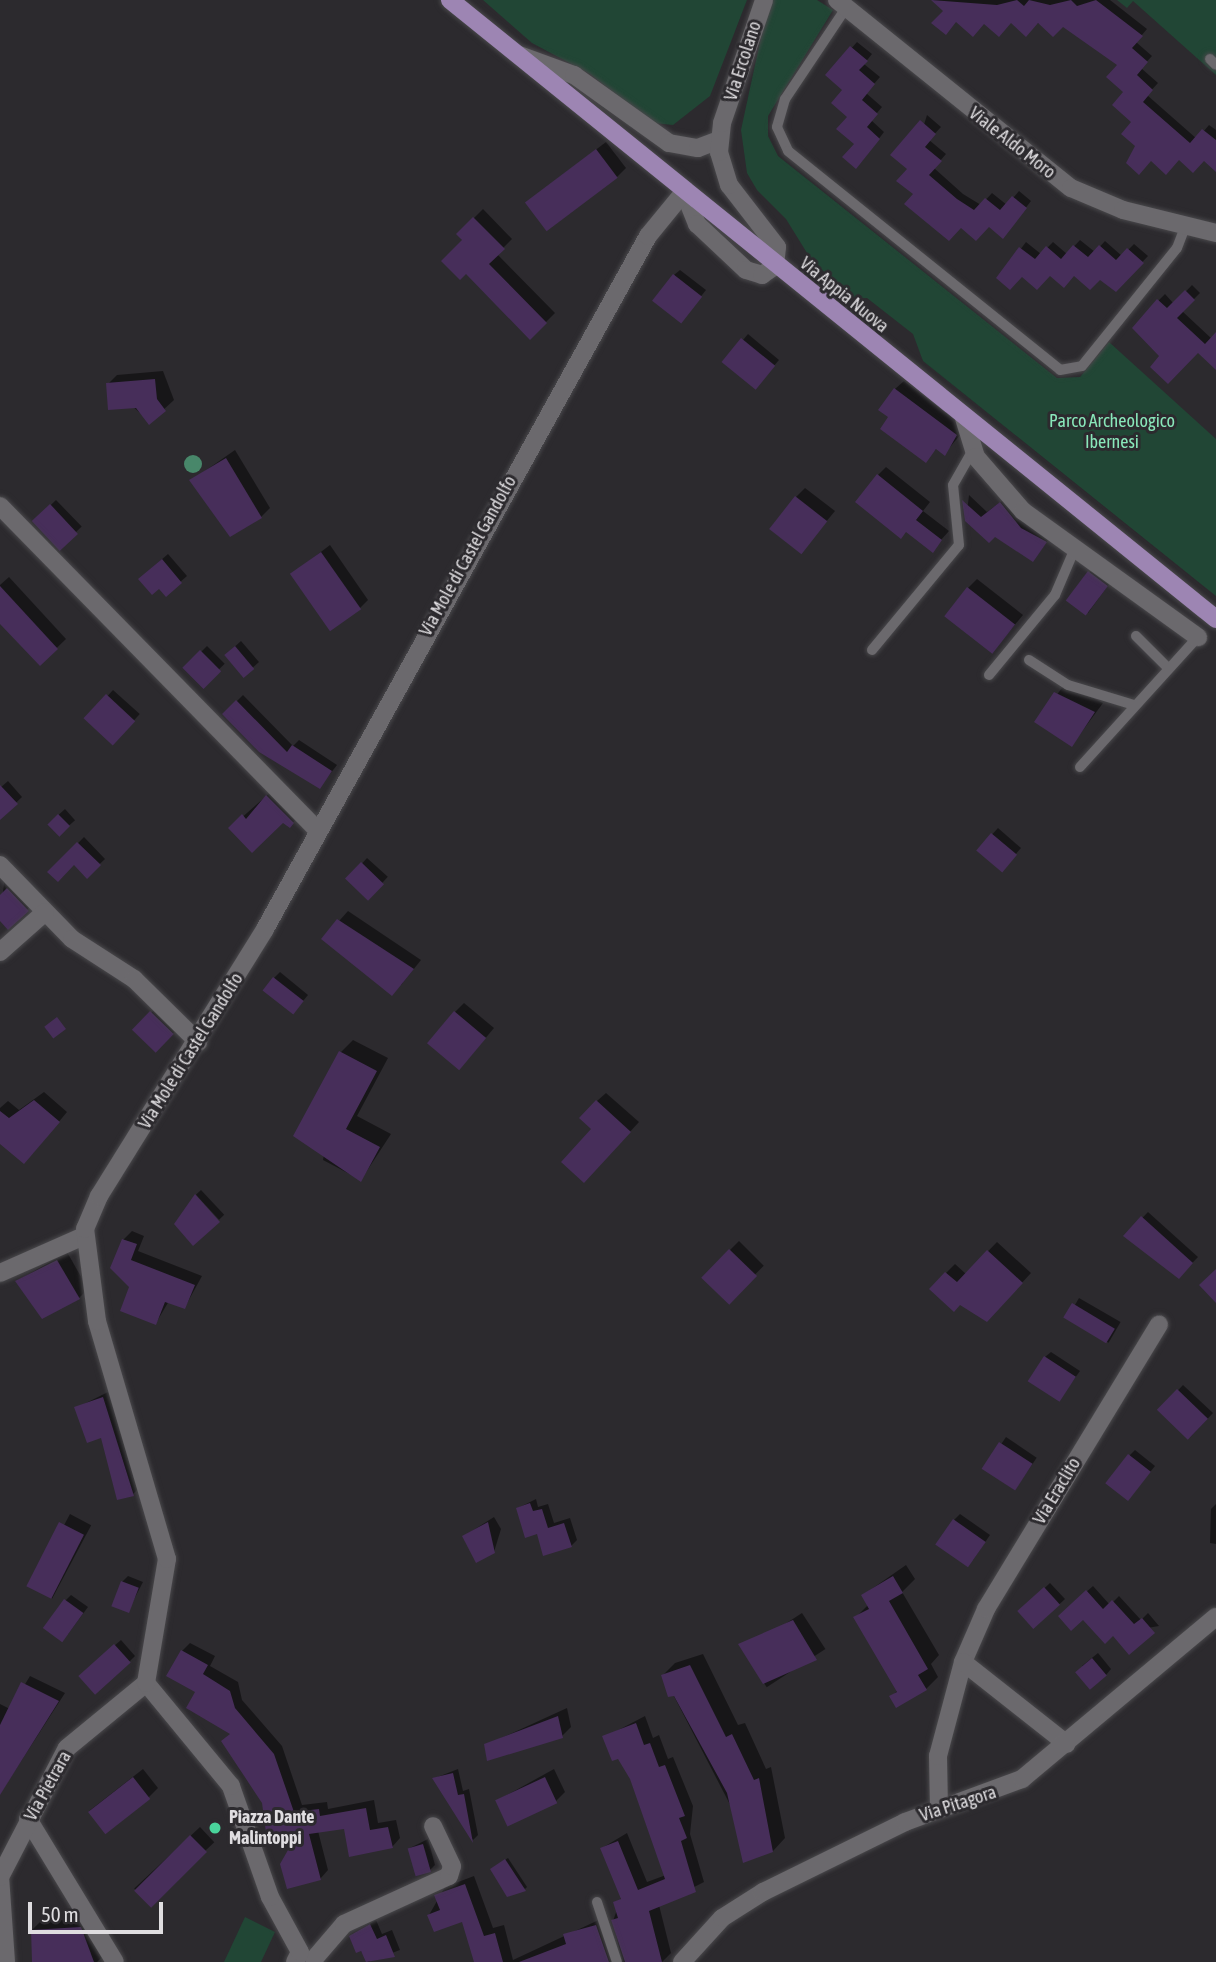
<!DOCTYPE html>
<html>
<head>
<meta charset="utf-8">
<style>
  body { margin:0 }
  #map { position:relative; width:1216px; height:1962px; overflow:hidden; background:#2c2a2e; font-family:"Asap Condensed",sans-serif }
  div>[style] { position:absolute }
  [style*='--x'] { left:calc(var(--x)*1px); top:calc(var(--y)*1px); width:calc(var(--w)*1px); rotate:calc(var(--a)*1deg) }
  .green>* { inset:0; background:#214635 }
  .water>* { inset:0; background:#48876a }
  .round { border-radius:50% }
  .shadow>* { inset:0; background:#0007; transform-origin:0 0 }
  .building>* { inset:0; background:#472e5a; transform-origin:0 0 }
  .roads { filter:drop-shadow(0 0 2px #49484b) drop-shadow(0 0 2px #49484b) }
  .service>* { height:10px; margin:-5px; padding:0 5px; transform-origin:5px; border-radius:5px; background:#6b696d }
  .minor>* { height:18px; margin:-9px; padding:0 9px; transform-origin:9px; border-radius:9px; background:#6b696d }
  .tertiary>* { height:18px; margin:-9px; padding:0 9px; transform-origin:9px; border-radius:9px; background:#6b696d }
  .primary>* { height:18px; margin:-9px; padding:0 9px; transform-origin:9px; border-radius:9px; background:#9d85b3 }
  .dots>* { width:19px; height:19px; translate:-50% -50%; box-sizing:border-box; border:4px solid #2c2a2e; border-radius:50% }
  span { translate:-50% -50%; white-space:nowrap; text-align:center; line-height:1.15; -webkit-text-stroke:6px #2c2a2e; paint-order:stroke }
  .street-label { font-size:18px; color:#dfdde0 }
  .park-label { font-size:18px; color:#89e7ba }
  .poi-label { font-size:18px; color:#dfdde0; font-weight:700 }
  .left { translate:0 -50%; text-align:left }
  .scale { position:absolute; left:28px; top:1902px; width:135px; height:32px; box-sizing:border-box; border:4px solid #dfdde0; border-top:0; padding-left:9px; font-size:21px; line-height:24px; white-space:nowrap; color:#dfdde0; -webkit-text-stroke:5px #2c2a2e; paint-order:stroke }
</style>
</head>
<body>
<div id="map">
  <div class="green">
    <i style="clip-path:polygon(483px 0,747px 0,710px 96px,673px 125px,653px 123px,590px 74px,532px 43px)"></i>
    <i style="clip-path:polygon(769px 0,817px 0,833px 10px,768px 116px,768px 136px,778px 156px,1057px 378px,1080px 377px,1109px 342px,1216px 439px,1216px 596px,923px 361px,913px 334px,867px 298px,855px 299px,812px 261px,786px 219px,757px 190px,747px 173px,741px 130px)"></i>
    <i style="clip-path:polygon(1117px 0,1216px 0,1216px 75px,1133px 1px,1127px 8px)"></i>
    <i style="clip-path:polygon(245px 1917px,275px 1932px,261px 1962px,224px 1962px)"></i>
  </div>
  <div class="water">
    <i class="round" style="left:184px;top:455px;width:18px;height:18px"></i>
  </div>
  <div class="shadow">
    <i style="clip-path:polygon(933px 0,1110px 0,1147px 29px,1136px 42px,1152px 56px,1141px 68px,1158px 83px,1147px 95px,1197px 139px,1209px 125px,1216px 130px,1216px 170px,1204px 159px,1137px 146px,1120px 65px,1063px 24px,985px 22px,945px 11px)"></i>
    <i style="clip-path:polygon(857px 42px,872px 54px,864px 64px,880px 77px,866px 93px,882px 107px,871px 120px,884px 132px,862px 161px,845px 90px,828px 75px)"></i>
    <i style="clip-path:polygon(927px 115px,941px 127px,929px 140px,946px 154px,934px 168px,963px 194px,981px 205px,992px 193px,1007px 205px,1019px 191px,1031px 201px,1008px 231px,916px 194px,910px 169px)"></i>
    <i style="clip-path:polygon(606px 142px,626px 168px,617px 177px,526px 203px)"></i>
    <i style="clip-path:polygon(483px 209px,512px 239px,497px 254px,555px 313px,530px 338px,458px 234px)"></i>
    <i style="clip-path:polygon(1080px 240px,1095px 252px,1105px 241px,1122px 256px,1134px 244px,1148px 256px,1116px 290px,1100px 277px,1075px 274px,999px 278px,1026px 242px,1041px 254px,1053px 242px,1067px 254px)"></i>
    <i style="clip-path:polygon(680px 270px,706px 290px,686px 315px,674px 275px)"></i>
    <i style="clip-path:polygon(1192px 285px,1200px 293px,1182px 311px,1212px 339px,1216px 334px,1216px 368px,1198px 351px,1161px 356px,1159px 300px,1165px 294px,1174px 304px)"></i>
    <i style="clip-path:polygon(748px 334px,779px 360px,760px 382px,743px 340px)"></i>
    <i style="clip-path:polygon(163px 371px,174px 400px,150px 422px,108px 384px,117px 375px)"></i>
    <i style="clip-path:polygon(904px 381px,966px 428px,945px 453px,937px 448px,926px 460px,891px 417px,895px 389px)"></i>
    <i style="clip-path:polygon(235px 450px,270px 508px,261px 517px,192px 480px)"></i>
    <i style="clip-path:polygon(886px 467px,930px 502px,923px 511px,949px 531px,932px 550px,878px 475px)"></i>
    <i style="clip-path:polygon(805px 488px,835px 511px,802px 551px,796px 497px)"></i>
    <i style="clip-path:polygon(969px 495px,987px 512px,1006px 498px,1051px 536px,1038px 554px,995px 535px,966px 520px)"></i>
    <i style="left:56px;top:500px;width:37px;height:31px;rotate:46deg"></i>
    <i style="clip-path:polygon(330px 545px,368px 600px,359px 609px,292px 574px)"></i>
    <i style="left:168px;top:554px;width:29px;height:29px;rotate:49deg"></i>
    <i style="clip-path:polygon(1095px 567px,1112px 580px,1088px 613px,1089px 573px)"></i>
    <i style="clip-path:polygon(9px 577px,66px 639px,40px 664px,0 621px,0 585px)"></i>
    <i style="clip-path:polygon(977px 579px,1023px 615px,993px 651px,968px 588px)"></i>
    <i style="clip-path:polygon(241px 641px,259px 662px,243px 676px,231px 650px)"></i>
    <i style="left:207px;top:646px;width:25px;height:31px;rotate:45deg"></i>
    <i style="clip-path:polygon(1065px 684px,1103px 703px,1072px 745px,1037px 721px)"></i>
    <i style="left:113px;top:690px;width:36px;height:39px;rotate:42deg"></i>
    <i style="clip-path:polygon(243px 695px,293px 746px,299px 740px,337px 765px,320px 787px,224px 714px)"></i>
    <i style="clip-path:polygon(8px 781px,22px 797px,0 818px,0 788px)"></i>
    <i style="clip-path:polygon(273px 790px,299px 816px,290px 826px,283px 820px,230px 828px)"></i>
    <i style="left:65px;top:809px;width:15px;height:22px;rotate:48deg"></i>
    <i style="clip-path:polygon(998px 828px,1021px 848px,1007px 864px,978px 850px)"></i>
    <i style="clip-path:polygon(84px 837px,105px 859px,87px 876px,74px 863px,50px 872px)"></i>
    <i style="left:367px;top:858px;width:28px;height:29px;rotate:42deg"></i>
    <i style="clip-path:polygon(5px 875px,33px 904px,8px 928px,0 918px)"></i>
    <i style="clip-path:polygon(348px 911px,421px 960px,401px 985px,323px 939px)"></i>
    <i style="clip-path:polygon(280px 972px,308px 995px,298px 1007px,274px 978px)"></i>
    <i style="clip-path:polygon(464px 1003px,494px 1028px,468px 1059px,455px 1012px)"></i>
    <i style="left:157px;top:1007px;width:30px;height:33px;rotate:45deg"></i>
    <i style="clip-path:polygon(353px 1040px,388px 1058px,357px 1116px,391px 1134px,361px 1180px,323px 1160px,341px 1052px)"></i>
    <i style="clip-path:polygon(44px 1092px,67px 1112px,33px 1153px,0 1142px,0 1108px,8px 1101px,19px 1110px)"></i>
    <i style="clip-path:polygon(606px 1093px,639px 1122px,593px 1172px,597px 1101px)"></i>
    <i style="left:201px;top:1190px;width:34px;height:7px;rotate:47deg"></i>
    <i style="clip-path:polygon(1148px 1212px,1198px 1257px,1179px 1277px,1125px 1236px)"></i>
    <i style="clip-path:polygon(132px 1231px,144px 1236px,138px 1251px,202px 1276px,185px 1307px,169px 1301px,156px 1323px,131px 1287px,123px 1240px)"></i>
    <i style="left:739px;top:1241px;width:35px;height:50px;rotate:45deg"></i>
    <i style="clip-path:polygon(997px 1242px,1031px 1273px,996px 1311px,960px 1303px,946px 1273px,955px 1264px,966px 1274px)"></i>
    <i style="clip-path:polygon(67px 1252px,88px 1289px,79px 1298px,17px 1281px)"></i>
    <i style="left:1079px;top:1298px;width:48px;height:24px;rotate:30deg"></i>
    <i style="clip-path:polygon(1051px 1352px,1080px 1371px,1059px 1400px,1045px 1357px)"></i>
    <i style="left:1183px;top:1385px;width:41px;height:34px;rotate:43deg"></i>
    <i style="clip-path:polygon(108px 1392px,139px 1488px,133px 1494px,102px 1435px,76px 1408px)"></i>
    <i style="left:1006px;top:1437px;width:37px;height:39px;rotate:34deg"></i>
    <i style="clip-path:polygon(1135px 1450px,1155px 1466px,1133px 1493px,1130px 1455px)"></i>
    <i style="clip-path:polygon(536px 1499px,538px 1507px,548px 1504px,554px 1523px,570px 1518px,577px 1540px,571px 1546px,538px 1532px,518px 1508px)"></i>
    <i style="clip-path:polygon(1216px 1504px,1216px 1544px,1210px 1543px,1211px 1509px)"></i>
    <i style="left:70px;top:1514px;width:24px;height:83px;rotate:28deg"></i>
    <i style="clip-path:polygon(960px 1514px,990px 1535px,973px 1560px,954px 1520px)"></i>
    <i style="clip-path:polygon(494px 1517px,501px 1529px,494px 1552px,464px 1536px)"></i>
    <i style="clip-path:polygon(906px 1565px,915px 1579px,902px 1592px,939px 1655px,931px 1664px,938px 1677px,926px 1689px,891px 1697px,898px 1690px,855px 1618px,868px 1605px,863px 1595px)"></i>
    <i style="clip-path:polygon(128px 1576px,143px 1582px,128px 1611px,122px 1582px)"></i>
    <i style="left:1050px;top:1583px;width:22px;height:41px;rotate:47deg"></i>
    <i style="clip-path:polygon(1093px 1586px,1110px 1605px,1119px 1596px,1141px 1620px,1148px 1613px,1159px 1626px,1113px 1634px,1066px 1610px)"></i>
    <i style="clip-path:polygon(71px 1595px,88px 1607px,68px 1634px,65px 1601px)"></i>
    <i style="left:802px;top:1613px;width:43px;height:70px;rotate:57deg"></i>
    <i style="clip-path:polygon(121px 1640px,135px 1656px,129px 1662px,86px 1670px)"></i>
    <i style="clip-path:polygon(190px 1643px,215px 1656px,210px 1666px,238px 1682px,242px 1700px,282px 1746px,302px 1805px,327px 1802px,328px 1809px,374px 1800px,378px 1823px,396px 1820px,400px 1838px,392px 1847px,345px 1827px,318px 1831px,328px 1870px,320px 1879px,300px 1834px,263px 1802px,232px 1733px,197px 1692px,182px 1651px)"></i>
    <i style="clip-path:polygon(1098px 1653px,1111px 1669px,1106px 1675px,1082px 1666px)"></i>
    <i style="clip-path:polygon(703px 1654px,738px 1725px,745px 1723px,766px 1769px,771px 1767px,785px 1838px,773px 1851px,738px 1820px,663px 1675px,675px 1663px)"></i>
    <i style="clip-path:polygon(30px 1676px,65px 1693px,0 1794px,0 1704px,10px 1709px)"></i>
    <i style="clip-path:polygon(567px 1708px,571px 1727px,562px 1736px,486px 1745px)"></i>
    <i style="clip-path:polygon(645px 1716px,653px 1738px,659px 1735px,668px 1759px,673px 1757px,693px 1806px,690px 1834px,704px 1882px,659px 1905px,671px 1953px,662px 1962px,475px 1962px,464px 1919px,429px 1915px,445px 1887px,474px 1876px,493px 1928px,504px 1925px,513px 1960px,605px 1917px,622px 1960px,613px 1921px,622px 1895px,602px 1848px,627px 1833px,647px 1882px,666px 1875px,632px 1779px,605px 1737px)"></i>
    <i style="clip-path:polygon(143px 1769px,158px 1788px,149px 1797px,89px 1811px)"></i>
    <i style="clip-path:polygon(458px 1769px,463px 1791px,469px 1789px,478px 1835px,473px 1840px,435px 1778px)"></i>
    <i style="clip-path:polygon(554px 1769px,565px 1792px,556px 1801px,498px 1800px)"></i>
    <i style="left:200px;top:1827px;width:21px;height:90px;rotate:47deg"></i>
    <i style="clip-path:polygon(428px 1839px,435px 1865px,430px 1870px,410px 1848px)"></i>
    <i style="clip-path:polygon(508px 1858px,527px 1887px,525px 1889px,494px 1867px)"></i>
    <i style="clip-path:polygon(90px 1919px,102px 1957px,97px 1962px,34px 1962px,32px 1930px,41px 1921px)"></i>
    <i style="clip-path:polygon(376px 1920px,382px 1934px,392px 1930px,400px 1950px,368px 1962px,351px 1936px)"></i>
  </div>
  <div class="building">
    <i style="clip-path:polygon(931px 0,997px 5px,1017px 0,1024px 6px,1029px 0,1050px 5px,1071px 0,1077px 6px,1096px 0,1143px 36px,1132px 48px,1148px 62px,1137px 75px,1153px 90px,1143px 102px,1190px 143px,1202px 129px,1216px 140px,1216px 172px,1204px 161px,1193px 173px,1179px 160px,1166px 175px,1151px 161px,1139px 175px,1126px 163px,1135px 146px,1121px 134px,1131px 122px,1112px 105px,1123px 92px,1106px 77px,1117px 65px,1063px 27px,1053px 37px,1038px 23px,1026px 37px,1011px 23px,999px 37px,984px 24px,973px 37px,956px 22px,946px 35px,931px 23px,943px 11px)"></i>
    <i style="clip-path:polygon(850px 46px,868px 61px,859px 70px,875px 84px,862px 100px,878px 114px,867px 127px,880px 139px,856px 169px,842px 157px,854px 144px,836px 129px,847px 117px,831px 103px,842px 90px,825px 75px)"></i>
    <i style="clip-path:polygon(920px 120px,936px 134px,925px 147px,942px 161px,929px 175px,957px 199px,974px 210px,985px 198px,1000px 210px,1012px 196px,1027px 208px,1003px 239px,989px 227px,976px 241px,961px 228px,949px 241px,904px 204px,913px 194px,896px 181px,907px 169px,890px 155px)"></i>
    <i style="left:596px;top:149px;width:36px;height:89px;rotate:53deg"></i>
    <i style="clip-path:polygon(473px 217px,505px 249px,489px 264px,547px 323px,530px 340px,466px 274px,460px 280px,441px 261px,462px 240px,456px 234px)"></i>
    <i style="clip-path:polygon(1073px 245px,1088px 257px,1099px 245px,1116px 260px,1127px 248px,1144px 263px,1116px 292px,1100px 280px,1090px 290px,1074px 276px,1064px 288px,1050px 276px,1037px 290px,1022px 277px,1010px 290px,996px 278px,1019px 247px,1035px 259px,1046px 246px,1061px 259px)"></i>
    <i style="left:673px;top:274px;width:37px;height:34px;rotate:38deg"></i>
    <i style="clip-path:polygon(1185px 290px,1195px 300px,1177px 318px,1205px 344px,1216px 332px,1216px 370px,1198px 353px,1168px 384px,1150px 367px,1159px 356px,1132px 328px,1157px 299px,1167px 308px)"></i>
    <i style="left:741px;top:338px;width:44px;height:31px;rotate:39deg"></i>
    <i style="clip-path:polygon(155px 379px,157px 399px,166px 411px,149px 425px,136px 408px,108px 410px,106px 383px)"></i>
    <i style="clip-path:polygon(894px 388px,957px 435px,945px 456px,936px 449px,926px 463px,880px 429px,888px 417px,878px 410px)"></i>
    <i style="clip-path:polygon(226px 458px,262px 518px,230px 537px,189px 480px)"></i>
    <i style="clip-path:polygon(877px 474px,923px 511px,916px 520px,942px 540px,933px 553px,906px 532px,901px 539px,855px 502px)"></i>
    <i style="left:795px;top:496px;width:41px;height:42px;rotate:38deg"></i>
    <i style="clip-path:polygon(962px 500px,981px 517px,1000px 502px,1021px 528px,1047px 542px,1033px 562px,995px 537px,989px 543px,965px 521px)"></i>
    <i style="left:50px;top:504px;width:41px;height:25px;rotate:47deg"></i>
    <i style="left:321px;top:552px;width:70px;height:38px;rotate:55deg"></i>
    <i style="clip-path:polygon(162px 559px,182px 583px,166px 597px,159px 589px,152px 595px,138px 579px)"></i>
    <i style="left:1088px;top:571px;width:25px;height:37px;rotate:37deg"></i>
    <i style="clip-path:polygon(0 586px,58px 649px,40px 666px,0 624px)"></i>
    <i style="left:967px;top:587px;width:61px;height:37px;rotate:38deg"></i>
    <i style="left:235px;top:646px;width:30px;height:14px;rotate:50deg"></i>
    <i style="left:200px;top:650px;width:30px;height:25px;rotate:45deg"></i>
    <i style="clip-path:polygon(1054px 692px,1095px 712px,1072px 747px,1034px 722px)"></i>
    <i style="left:106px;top:694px;width:40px;height:33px;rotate:43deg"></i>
    <i style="clip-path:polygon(236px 700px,287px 752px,292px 745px,332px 771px,320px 789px,259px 752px,222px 714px)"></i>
    <i style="clip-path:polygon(0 785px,18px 804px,0 820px)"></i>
    <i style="clip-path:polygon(266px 795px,294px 823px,290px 828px,283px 823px,252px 853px,228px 828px,242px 814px,246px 819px)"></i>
    <i style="left:58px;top:814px;width:17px;height:15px;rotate:45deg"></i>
    <i style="left:991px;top:833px;width:34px;height:23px;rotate:40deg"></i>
    <i style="clip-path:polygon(77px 842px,101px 865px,87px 879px,74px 865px,58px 882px,47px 872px)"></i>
    <i style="left:361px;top:862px;width:32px;height:23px;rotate:44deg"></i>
    <i style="clip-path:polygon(7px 888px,29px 911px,8px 930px,0 921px,0 895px)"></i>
    <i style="clip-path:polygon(337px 919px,414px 969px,392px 996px,321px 939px)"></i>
    <i style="left:273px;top:977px;width:39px;height:17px;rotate:38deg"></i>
    <i style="left:150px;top:1011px;width:33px;height:26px;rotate:44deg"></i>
    <i style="left:454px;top:1011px;width:42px;height:42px;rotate:40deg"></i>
    <i style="left:57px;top:1017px;width:15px;height:16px;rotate:53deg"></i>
    <i style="clip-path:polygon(339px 1051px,377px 1071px,346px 1129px,380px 1147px,361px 1182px,293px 1136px)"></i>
    <i style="clip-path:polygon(34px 1100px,60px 1122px,24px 1164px,0 1144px,0 1111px,9px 1118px)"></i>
    <i style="clip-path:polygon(596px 1100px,631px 1132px,584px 1183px,561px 1162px,591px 1129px,579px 1118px)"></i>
    <i style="clip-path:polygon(195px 1194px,220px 1222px,193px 1246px,174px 1224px)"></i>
    <i style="clip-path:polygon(1141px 1216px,1193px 1263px,1179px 1279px,1123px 1236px)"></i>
    <i style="clip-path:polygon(122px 1239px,137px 1244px,131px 1260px,195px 1285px,185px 1309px,165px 1302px,156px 1325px,120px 1311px,129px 1287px,110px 1268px)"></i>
    <i style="left:729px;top:1249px;width:39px;height:40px;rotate:44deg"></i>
    <i style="clip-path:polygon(987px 1250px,1023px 1283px,987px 1322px,960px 1305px,954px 1312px,929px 1289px,945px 1272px,957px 1282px)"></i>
    <i style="clip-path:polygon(57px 1260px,80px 1299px,42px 1319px,15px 1281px)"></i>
    <i style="clip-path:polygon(1216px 1269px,1216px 1303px,1199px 1285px)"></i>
    <i style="left:1072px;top:1303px;width:50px;height:17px;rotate:31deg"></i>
    <i style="left:1044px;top:1356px;width:38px;height:30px;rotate:33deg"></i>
    <i style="left:1177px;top:1389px;width:43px;height:29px;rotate:44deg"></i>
    <i style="clip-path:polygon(103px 1397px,134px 1496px,117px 1500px,101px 1438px,87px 1443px,74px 1407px)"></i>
    <i style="left:999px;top:1442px;width:40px;height:32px;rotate:33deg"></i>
    <i style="left:1128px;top:1454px;width:29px;height:37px;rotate:38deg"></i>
    <i style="clip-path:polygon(530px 1503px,533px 1511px,542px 1509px,548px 1528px,564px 1523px,572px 1547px,543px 1556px,537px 1534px,525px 1538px,516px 1508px)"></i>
    <i style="left:953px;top:1519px;width:40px;height:31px;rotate:35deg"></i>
    <i style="left:59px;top:1522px;width:28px;height:72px;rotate:27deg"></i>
    <i style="clip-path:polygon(488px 1522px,495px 1553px,476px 1563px,462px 1536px)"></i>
    <i style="clip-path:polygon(893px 1576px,903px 1593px,889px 1601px,928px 1669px,918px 1675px,927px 1690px,896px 1708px,889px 1696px,897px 1692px,853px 1617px,869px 1609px,861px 1595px)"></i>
    <i style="left:121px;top:1581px;width:19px;height:27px;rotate:21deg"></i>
    <i style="left:1044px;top:1587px;width:24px;height:36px;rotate:48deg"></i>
    <i style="clip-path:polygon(1086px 1590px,1103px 1609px,1112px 1600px,1134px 1624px,1142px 1618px,1155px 1633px,1129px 1655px,1113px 1636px,1105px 1644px,1083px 1620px,1071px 1631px,1058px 1616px)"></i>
    <i style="left:64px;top:1599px;width:24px;height:36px;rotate:36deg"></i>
    <i style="clip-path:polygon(793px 1620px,817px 1660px,763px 1684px,738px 1644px)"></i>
    <i style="left:114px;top:1644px;width:25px;height:48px;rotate:48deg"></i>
    <i style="clip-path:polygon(181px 1650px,208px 1665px,203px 1674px,230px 1691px,235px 1708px,274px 1754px,294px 1812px,319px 1809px,320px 1816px,366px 1808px,370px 1830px,388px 1827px,393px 1848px,349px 1857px,344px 1829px,309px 1834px,321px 1880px,287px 1889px,280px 1864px,296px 1836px,267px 1840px,262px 1803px,221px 1741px,230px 1734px,186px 1708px,195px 1692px,166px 1676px)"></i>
    <i style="left:1092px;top:1658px;width:23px;height:22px;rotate:50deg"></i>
    <i style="clip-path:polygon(690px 1665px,726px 1737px,732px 1734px,754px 1780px,759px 1778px,773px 1852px,743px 1863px,727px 1793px,674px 1696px,668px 1697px,661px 1675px)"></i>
    <i style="clip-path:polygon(21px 1682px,59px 1701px,0 1795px,0 1725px)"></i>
    <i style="clip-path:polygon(558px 1716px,563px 1738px,487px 1761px,484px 1744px)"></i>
    <i style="clip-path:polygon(636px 1723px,644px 1745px,650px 1743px,659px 1767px,665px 1765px,685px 1816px,679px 1818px,687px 1838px,681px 1841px,696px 1892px,649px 1911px,662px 1962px,625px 1962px,611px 1920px,618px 1918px,613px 1902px,621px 1899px,600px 1848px,618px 1841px,638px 1890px,665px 1879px,630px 1779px,618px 1759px,612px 1761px,602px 1736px)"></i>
    <i style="clip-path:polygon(453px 1773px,458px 1795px,464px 1794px,473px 1843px,432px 1778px)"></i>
    <i style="left:133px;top:1777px;width:28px;height:57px;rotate:52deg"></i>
    <i style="left:545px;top:1777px;width:29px;height:55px;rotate:65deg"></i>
    <i style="left:190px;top:1835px;width:24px;height:79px;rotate:45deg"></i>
    <i style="left:423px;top:1844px;width:29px;height:16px;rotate:74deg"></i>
    <i style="clip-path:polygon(505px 1859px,526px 1891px,507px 1897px,490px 1869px)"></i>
    <i style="clip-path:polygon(465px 1884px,484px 1936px,495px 1933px,503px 1962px,474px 1962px,462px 1922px,434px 1932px,427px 1915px,440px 1910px,434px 1895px)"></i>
    <i style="clip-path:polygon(370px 1924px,377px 1939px,386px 1935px,395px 1957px,366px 1962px,361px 1951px,356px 1953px,349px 1936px)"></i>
    <i style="clip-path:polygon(596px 1925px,609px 1962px,519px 1962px,566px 1944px,563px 1934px)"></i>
    <i style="clip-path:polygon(81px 1927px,94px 1962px,32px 1962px,31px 1930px)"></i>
  </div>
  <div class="roads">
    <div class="service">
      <i style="--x:846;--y:8;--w:110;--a:123.8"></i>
      <i style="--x:785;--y:99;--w:29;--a:106"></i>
      <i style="--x:777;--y:127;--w:26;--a:65"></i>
      <i style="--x:788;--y:151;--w:349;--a:38.8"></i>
      <i style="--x:1060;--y:370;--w:22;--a:-10"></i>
      <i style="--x:1082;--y:366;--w:151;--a:-51.2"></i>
      <i style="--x:1177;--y:248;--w:25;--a:-69"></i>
      <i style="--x:1210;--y:59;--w:8;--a:45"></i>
      <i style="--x:1136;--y:636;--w:45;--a:45"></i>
      <i style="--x:872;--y:650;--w:136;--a:-50.4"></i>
      <i style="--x:959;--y:545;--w:60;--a:-95.7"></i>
      <i style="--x:953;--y:485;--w:40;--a:-60.3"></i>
      <i style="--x:1029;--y:660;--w:46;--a:32.7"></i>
      <i style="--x:1068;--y:685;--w:69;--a:16.9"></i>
      <i style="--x:989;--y:675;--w:104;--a:-50.5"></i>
      <i style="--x:1055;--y:595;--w:51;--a:-66.9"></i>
      <i style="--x:1080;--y:767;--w:176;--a:-47.8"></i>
      <i style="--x:597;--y:1902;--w:63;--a:71.6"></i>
    </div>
    <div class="minor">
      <i style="--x:837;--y:0;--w:300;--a:38.8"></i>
      <i style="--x:1071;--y:188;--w:56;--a:22.9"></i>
      <i style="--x:1123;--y:210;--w:96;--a:13.9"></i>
      <i style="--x:964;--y:418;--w:41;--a:72.9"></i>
      <i style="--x:976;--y:457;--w:72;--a:49"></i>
      <i style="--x:1023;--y:511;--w:216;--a:35.8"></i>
      <i style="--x:0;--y:506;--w:455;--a:45.6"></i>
      <i style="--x:0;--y:865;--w:103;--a:45.8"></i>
      <i style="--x:72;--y:939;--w:74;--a:32.8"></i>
      <i style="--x:134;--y:979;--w:90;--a:44.5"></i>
      <i style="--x:0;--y:952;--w:60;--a:-41.6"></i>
      <i style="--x:0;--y:1273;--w:92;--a:-23.8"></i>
      <i style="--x:963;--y:1662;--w:58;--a:-66.5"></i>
      <i style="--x:986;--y:1609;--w:333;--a:-58.7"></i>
      <i style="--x:939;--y:1809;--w:53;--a:-91.1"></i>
      <i style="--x:938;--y:1756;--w:97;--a:-75.1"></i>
      <i style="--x:963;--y:1662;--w:132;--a:38.3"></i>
      <i style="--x:28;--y:1819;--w:167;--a:58.7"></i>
      <i style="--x:0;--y:1876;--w:86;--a:86"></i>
      <i style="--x:0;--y:1877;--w:145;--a:-62.6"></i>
      <i style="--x:67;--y:1748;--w:102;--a:-39.4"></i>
      <i style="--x:314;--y:1959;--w:46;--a:-49.4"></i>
      <i style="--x:344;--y:1924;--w:115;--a:-24.6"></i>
      <i style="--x:449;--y:1876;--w:10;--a:-73"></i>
      <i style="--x:452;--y:1866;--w:44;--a:-115.4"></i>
      <i style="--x:682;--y:1962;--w:59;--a:-47.7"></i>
      <i style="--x:722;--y:1918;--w:49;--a:-32.4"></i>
      <i style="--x:763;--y:1892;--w:158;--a:-26.2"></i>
      <i style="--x:905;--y:1822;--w:125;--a:-20.2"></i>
      <i style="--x:1022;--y:1779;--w:253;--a:-39.9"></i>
    </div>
    <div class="tertiary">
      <i style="--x:519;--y:55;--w:59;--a:20"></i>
      <i style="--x:574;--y:75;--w:117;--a:35.6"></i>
      <i style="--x:669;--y:143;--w:29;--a:10"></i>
      <i style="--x:698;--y:148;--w:22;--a:-21"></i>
      <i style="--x:684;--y:192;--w:35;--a:68"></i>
      <i style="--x:697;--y:224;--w:67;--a:43.2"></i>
      <i style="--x:746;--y:270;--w:17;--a:17"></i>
      <i style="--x:762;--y:275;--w:16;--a:-35"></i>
      <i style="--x:775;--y:266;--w:19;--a:-84"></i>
      <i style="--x:777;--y:247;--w:78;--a:-127.7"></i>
      <i style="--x:729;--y:185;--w:34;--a:-107"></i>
      <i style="--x:719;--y:152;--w:29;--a:-84"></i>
      <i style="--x:722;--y:123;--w:130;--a:-71.1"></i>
      <i style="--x:295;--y:1962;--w:11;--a:-63"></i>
      <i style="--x:300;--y:1952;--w:63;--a:-118.6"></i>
      <i style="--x:270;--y:1897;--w:118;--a:-109.4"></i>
      <i style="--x:231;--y:1786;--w:134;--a:-129.5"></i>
      <i style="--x:146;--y:1683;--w:126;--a:-80.4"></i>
      <i style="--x:167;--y:1559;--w:248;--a:-106.4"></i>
      <i style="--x:97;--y:1321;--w:93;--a:-97.4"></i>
      <i style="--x:85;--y:1229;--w:36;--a:-67"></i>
      <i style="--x:99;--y:1196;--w:314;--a:-58.1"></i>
      <i style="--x:265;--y:929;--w:792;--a:-61.07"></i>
      <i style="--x:648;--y:236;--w:57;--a:-50.7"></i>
    </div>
    <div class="primary">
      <i style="--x:450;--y:0;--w:985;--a:38.94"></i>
    </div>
  </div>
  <div class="dots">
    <i style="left:215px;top:1828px;background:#4ad49c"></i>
  </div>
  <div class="street-label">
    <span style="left:743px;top:61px;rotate:-72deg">Via Ercolano</span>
    <span style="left:1012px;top:143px;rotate:38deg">Viale Aldo Moro</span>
    <span style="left:844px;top:295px;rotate:39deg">Via Appia Nuova</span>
    <span style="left:468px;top:556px;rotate:-61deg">Via Mole di Castel Gandolfo</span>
    <span style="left:191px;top:1051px;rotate:-58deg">Via Mole di Castel Gandolfo</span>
    <span style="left:1057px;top:1491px;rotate:-59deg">Via Eraclito</span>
    <span style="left:48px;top:1786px;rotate:-61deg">Via Pietrara</span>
    <span style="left:958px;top:1804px;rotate:-18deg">Via Pitagora</span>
  </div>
  <div class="park-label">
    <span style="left:1112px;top:432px">Parco Archeologico<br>Ibernesi</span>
  </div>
  <div class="poi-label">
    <span class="left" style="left:229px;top:1828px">Piazza Dante<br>Malintoppi</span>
  </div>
  <div class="scale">50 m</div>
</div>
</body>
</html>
